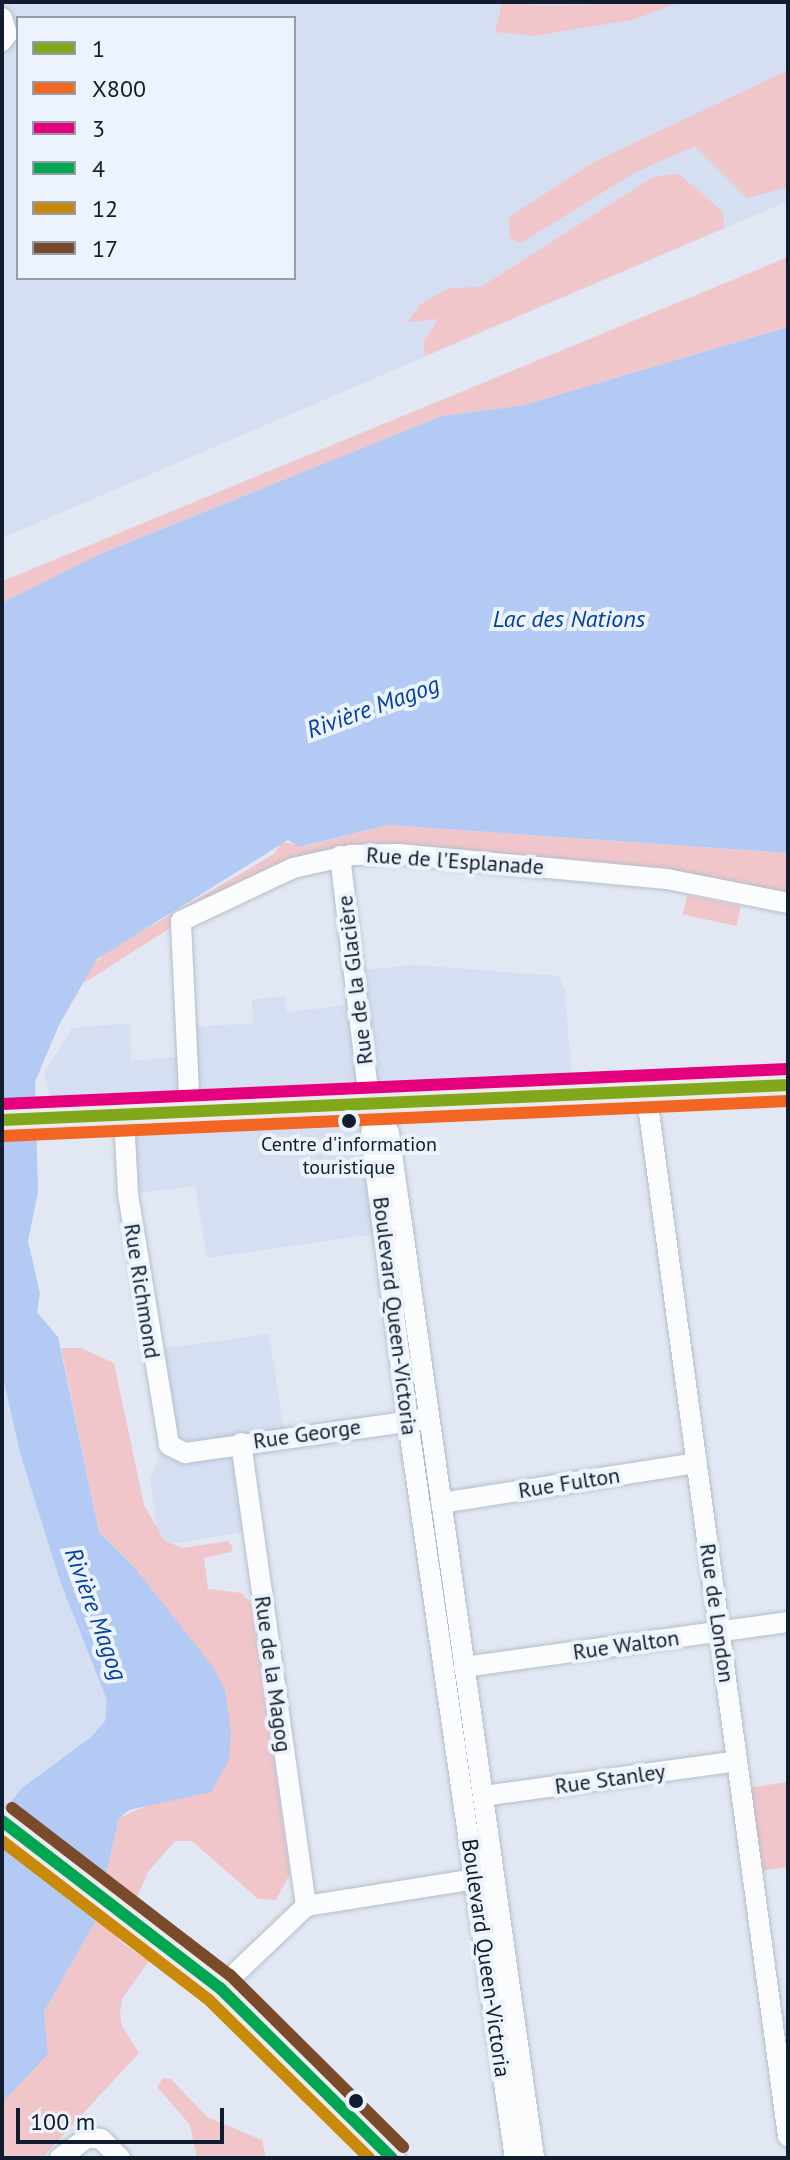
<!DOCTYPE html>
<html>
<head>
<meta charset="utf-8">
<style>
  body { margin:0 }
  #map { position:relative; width:790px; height:2160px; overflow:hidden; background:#e2e8f3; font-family:"PT Sans",sans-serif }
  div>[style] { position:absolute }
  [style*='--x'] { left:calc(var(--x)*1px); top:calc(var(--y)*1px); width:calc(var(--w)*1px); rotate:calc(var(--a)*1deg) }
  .built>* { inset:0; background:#d5dff1 }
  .green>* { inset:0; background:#f0c6ca; transform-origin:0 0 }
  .water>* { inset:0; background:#b2caf4 }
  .roads { filter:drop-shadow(0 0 2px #b5becc) drop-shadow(0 0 2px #b5becc) }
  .minor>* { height:20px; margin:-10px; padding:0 10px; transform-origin:10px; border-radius:10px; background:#fbfcfd }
  .major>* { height:26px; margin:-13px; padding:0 13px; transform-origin:13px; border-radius:13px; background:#edeaf0 }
  .bus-1>* { height:12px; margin:-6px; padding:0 6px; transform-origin:6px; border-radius:6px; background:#81a71b }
  .bus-2>* { height:12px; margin:-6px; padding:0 6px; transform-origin:6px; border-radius:6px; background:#f26522 }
  .bus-3>* { height:12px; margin:-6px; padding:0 6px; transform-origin:6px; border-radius:6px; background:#e5007d }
  .bus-4>* { height:12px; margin:-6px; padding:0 6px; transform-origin:6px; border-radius:6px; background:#00a651 }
  .bus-5>* { height:12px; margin:-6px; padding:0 6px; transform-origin:6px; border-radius:6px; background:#c98a09 }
  .bus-6>* { height:12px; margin:-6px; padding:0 6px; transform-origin:6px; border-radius:6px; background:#7a4b2a }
  .dots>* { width:22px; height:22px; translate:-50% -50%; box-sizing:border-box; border:4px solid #ecf3fd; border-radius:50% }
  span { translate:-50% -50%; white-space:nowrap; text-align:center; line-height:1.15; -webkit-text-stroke:8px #ecf3fd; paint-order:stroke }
  .bus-label { font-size:20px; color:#121c2f }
  .street-label { font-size:22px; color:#121c2f }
  .water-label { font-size:24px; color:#023fa4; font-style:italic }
  .frame { position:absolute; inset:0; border:4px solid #121c2f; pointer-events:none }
  .legend { position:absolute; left:16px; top:16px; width:280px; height:264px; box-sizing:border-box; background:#ecf3fd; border:2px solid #959dab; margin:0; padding:10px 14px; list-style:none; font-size:24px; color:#121c2f }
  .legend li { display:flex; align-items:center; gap:16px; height:40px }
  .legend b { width:40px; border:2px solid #959dab }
  .scale { position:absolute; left:16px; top:2108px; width:208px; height:36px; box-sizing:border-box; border:4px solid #121c2f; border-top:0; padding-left:10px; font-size:24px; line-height:28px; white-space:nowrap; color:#121c2f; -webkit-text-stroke:6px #ecf3fd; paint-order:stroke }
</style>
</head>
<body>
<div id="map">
  <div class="built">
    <i style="clip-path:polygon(evenodd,2px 2px,788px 2px,788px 201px,2px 538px,2px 2px,18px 18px,294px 18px,294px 278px,18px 278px,18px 18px)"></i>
    <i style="clip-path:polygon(414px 965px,559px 976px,565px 992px,573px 1094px,375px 1103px,389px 1232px,207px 1258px,195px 1186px,128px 1194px,123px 1117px,55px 1119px,44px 1073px,72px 1028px,130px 1023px,131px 1061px,187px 1056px,186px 1027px,254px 1023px,252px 1000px,285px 996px,287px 1012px,357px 1004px,354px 971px)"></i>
    <i style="clip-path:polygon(269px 1334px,285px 1437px,241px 1444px,253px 1530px,159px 1546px,150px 1479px,166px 1439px,152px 1350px)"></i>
    <i style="clip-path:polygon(2px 1373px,20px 1453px,61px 1584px,107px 1700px,105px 1722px,91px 1737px,22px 1788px,2px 1813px)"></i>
  </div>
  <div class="green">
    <i style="clip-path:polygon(502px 2px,542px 6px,681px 2px,632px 20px,533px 36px,495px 32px)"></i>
    <i style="clip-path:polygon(788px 70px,788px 187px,747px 198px,695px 146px,634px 173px,521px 243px,510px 238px,509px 217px,594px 162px)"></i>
    <i style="clip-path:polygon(679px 174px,723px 212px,724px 228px,425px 356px,423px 343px,438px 319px,407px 322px,421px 304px,449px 288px,481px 287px,653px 177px)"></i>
    <i style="clip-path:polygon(788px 257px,788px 327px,524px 405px,442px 416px,100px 554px,2px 603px,2px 581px,15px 576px)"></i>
    <i style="clip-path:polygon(388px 825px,788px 853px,788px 903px,688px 883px,351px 855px,181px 921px,84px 983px,85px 973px,105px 953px,274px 854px,282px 842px,305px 846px)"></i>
    <i style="left:687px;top:895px;width:55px;height:20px;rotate:12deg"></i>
    <i style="clip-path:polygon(61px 1348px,81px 1348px,114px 1363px,144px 1505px,164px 1540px,182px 1548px,227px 1541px,233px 1546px,231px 1552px,204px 1558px,208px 1589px,242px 1593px,251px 1603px,290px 1874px,276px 1900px,258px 1899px,192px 1841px,175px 1841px,148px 1872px,118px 1940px,149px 1961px,122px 1999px,120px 2014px,122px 2026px,139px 2053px,42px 2158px,2px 2158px,2px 2103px,41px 2061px,47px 2044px,44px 2012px,95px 1922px,119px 1818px,144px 1807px,225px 1690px,135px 1568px,99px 1532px)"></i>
    <i style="clip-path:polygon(788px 1782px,788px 1867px,752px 1872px,741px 1789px)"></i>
    <i style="clip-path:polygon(163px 2078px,171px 2079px,207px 2117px,262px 2140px,266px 2158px,197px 2158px,190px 2125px,157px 2087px)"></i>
  </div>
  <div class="water">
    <i style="clip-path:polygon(788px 327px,788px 853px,388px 825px,299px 847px,288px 840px,97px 959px,59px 1025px,35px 1082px,38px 1192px,28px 1241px,40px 1293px,37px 1312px,58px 1337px,99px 1532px,135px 1568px,213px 1667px,225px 1690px,231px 1733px,229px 1760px,211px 1792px,129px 1810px,119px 1818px,95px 1922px,44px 2012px,48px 2054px,2px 2103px,2px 1813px,22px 1788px,91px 1737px,105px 1721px,107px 1700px,61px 1584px,20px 1453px,2px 1373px,2px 603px,100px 554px,442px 416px,524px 405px)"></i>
  </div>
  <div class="roads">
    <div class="minor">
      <i style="--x:2;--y:18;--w:17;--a:73"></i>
      <i style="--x:7;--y:34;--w:9;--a:126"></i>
      <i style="--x:340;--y:856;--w:228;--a:83.2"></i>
      <i style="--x:367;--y:1082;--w:56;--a:66.7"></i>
      <i style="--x:389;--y:1133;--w:71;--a:81.9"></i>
      <i style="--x:399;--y:1203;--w:964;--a:81.95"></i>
      <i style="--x:646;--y:1090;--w:1056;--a:82.27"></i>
      <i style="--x:375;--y:1103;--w:34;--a:97"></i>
      <i style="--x:371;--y:1137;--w:287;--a:82.6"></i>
      <i style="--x:408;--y:1422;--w:744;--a:81.73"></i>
      <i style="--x:190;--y:1114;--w:193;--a:-92.7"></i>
      <i style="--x:181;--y:921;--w:124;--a:-25.3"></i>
      <i style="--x:293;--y:868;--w:59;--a:-12.6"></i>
      <i style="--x:351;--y:855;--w:47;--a:-1.2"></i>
      <i style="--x:398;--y:854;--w:270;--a:5.3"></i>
      <i style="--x:667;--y:879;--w:123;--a:11.2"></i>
      <i style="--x:124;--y:1117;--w:77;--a:87"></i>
      <i style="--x:128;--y:1194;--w:254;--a:80.7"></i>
      <i style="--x:169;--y:1445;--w:18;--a:27"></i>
      <i style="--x:185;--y:1453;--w:238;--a:-8"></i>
      <i style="--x:241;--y:1443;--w:468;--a:82"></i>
      <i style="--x:441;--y:1503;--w:259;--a:-8.9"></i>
      <i style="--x:464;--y:1667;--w:327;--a:-7.9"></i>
      <i style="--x:483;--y:1796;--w:256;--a:-7.8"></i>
      <i style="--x:220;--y:1988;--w:119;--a:-43.6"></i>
      <i style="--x:306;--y:1906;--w:170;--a:-9.1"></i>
      <i style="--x:60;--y:2158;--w:35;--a:-37"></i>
      <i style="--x:88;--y:2137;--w:13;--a:9"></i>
      <i style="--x:101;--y:2139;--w:27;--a:45"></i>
    </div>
    <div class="major">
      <i style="--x:2;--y:1120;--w:787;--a:-2.55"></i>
      <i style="--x:2;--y:1821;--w:275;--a:37.5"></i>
      <i style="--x:220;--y:1988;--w:242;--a:44.7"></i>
    </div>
  </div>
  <div class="bus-1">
    <i style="--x:2;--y:1120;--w:787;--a:-2.55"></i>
  </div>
  <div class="bus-2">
    <i style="--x:3;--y:1136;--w:786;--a:-2.55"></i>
  </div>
  <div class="bus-3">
    <i style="--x:2;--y:1104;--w:786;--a:-2.55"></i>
  </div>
  <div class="bus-4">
    <i style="--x:2;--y:1821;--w:275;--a:37.5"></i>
    <i style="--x:220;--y:1988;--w:242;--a:44.7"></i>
  </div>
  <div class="bus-5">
    <i style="--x:2;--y:1841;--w:261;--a:37.5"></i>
    <i style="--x:209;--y:2000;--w:225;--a:44.6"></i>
  </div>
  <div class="bus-6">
    <i style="--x:12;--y:1808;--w:275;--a:37.5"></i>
    <i style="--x:230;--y:1975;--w:244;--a:44.8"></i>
  </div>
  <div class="dots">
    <i style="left:349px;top:1121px;background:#121c2f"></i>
    <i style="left:356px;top:2101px;background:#121c2f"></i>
  </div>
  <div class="bus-label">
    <span style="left:349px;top:1156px">Centre d'information<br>touristique</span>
  </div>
  <div class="street-label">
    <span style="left:455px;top:861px;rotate:4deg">Rue de l'Esplanade</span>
    <span style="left:355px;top:980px;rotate:-97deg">Rue de la Glacière</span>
    <span style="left:142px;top:1291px;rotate:81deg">Rue Richmond</span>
    <span style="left:395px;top:1316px;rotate:83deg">Boulevard Queen-Victoria</span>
    <span style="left:307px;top:1434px;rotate:-8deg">Rue George</span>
    <span style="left:569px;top:1483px;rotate:-9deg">Rue Fulton</span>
    <span style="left:717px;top:1613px;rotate:82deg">Rue de London</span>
    <span style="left:626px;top:1645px;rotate:-8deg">Rue Walton</span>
    <span style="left:273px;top:1674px;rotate:82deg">Rue de la Magog</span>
    <span style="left:610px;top:1779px;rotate:-8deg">Rue Stanley</span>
    <span style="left:486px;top:1958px;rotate:82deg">Boulevard Queen-Victoria</span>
  </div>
  <div class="water-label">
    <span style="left:569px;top:619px">Lac des Nations</span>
    <span style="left:373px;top:707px;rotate:-20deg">Rivière Magog</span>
    <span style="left:96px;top:1614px;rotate:70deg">Rivière Magog</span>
  </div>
  <div class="frame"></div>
  <ul class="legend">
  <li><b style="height:10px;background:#81a71b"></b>1</li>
  <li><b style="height:10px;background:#f26522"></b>X800</li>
  <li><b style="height:10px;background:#e5007d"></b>3</li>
  <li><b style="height:10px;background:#00a651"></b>4</li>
  <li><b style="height:10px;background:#c98a09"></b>12</li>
  <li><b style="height:10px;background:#7a4b2a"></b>17</li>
  </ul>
  <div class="scale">100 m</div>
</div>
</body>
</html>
